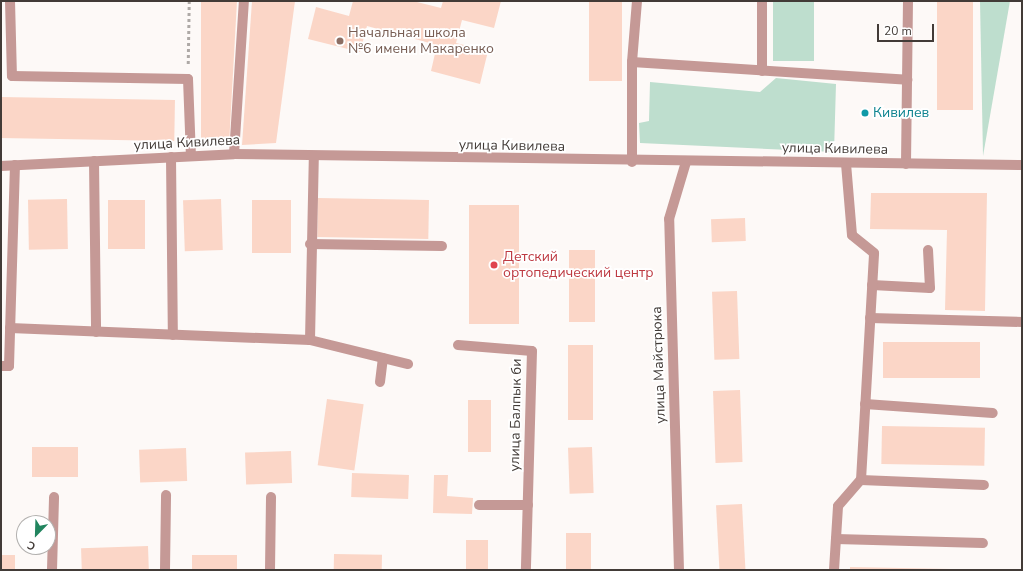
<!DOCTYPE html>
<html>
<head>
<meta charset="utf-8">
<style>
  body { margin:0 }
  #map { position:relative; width:1023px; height:571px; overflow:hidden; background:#fdf9f7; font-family:"Nunito Sans",sans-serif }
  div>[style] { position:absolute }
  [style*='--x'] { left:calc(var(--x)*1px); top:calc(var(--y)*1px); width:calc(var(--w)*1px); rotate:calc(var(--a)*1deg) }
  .green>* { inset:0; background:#bedece; transform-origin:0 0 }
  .building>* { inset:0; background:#fbd6c7; transform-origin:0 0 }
  .path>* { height:2.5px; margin-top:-1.25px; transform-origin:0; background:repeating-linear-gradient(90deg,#aea9a6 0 3px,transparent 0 6px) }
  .minor>* { height:10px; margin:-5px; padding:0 5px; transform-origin:5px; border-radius:5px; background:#c59996 }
  .dots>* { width:11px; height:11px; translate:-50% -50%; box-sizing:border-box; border:2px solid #fff; border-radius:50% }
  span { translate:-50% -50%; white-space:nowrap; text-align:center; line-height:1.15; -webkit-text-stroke:3.5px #fff; paint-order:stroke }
  .education-label { font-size:14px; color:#785e54 }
  .left { translate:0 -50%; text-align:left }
  .culture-label { font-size:14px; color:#0d838f }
  .street-label { font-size:14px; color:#423b37 }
  .health-label { font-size:14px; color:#be3a42 }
  .frame { position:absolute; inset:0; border:2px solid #423b37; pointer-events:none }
  .north { position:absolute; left:16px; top:515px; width:40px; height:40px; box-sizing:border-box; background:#fff; border:1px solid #b3b1af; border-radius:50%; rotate:203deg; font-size:11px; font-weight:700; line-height:16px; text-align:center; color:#423b37 }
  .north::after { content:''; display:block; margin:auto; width:14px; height:18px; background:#22855f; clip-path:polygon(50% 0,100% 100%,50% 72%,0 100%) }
  .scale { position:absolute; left:877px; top:24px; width:57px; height:18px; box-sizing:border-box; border:2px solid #423b37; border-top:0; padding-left:5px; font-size:12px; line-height:14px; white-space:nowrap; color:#423b37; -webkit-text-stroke:3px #fff; paint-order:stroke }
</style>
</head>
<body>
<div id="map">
  <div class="green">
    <i style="left:773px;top:1px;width:41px;height:60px"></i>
    <i style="clip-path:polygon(980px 1px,1010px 1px,983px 156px)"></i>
    <i style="clip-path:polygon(776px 78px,836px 84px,834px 152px,640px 143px,639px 123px,649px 121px,650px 82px,760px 92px)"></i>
  </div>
  <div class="building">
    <i style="clip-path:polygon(201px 1px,237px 1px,229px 145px,201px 144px)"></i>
    <i style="clip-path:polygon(252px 1px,295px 1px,276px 143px,242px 145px)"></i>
    <i style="clip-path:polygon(353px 1px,413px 1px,441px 8px,443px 1px,501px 1px,494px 28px,462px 20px,456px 43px,488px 51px,480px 84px,431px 71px,437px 45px,367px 26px,360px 52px,308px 39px,316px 7px,349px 16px)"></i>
    <i style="left:589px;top:1px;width:33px;height:80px"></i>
    <i style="left:937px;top:1px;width:36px;height:109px"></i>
    <i style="left:1px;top:97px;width:174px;height:41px;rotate:1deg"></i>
    <i style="clip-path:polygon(871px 193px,987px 193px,985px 311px,945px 310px,947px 230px,870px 229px)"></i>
    <i style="left:318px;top:198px;width:111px;height:39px;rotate:1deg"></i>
    <i style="left:67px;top:199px;width:50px;height:39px;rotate:89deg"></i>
    <i style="left:221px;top:199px;width:51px;height:38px;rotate:88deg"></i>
    <i style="left:108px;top:200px;width:37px;height:49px"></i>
    <i style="left:252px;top:200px;width:39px;height:53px"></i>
    <i style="left:519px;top:205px;width:119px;height:50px;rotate:90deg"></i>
    <i style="left:745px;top:218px;width:23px;height:34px;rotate:88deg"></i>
    <i style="left:569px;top:250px;width:26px;height:72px"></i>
    <i style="left:737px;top:291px;width:68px;height:25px;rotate:88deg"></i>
    <i style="left:883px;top:342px;width:97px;height:36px"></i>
    <i style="left:568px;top:345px;width:25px;height:75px"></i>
    <i style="left:740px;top:390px;width:72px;height:27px;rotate:88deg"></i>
    <i style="left:327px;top:399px;width:37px;height:67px;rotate:8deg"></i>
    <i style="left:468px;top:400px;width:23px;height:52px"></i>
    <i style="left:882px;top:426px;width:103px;height:38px;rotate:1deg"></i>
    <i style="left:32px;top:447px;width:46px;height:30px"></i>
    <i style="left:592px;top:447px;width:46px;height:24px;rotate:88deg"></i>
    <i style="left:186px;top:448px;width:33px;height:47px;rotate:88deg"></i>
    <i style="left:291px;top:451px;width:32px;height:46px;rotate:88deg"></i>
    <i style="left:352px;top:473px;width:57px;height:24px;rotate:2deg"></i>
    <i style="clip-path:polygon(434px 475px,448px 475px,447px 496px,473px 498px,472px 514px,433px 513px)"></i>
    <i style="left:742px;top:504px;width:66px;height:26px;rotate:87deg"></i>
    <i style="left:566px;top:533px;width:25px;height:37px"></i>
    <i style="left:466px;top:540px;width:22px;height:30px"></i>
    <i style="left:148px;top:546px;width:24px;height:67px;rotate:88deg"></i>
    <i style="left:334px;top:554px;width:48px;height:16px;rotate:1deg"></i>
    <i style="left:1px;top:555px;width:14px;height:15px"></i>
    <i style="left:192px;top:555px;width:45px;height:15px"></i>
    <i style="clip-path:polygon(850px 567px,951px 569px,951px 570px,850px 570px)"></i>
  </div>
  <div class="path">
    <i style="--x:188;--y:64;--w:63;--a:-89.1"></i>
  </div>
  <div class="minor">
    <i style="--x:10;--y:1;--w:75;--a:88.5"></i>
    <i style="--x:12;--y:76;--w:176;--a:1"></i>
    <i style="--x:188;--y:79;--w:77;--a:87.8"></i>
    <i style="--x:637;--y:1;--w:61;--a:94.7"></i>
    <i style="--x:632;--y:62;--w:276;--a:3.7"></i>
    <i style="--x:632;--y:62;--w:100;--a:90"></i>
    <i style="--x:762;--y:71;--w:70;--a:-90"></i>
    <i style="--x:234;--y:154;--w:153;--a:-86.3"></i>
    <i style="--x:171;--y:157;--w:178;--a:89.4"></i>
    <i style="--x:94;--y:161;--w:171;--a:89.3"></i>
    <i style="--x:906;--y:164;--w:163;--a:-89.3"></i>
    <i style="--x:1;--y:166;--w:233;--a:-2.9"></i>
    <i style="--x:234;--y:154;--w:788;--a:0.8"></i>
    <i style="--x:310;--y:244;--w:132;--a:0.9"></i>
    <i style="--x:872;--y:285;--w:58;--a:3"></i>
    <i style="--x:930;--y:288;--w:38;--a:-93"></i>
    <i style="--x:870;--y:318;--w:152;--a:1.5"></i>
    <i style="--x:10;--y:328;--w:300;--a:2.3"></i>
    <i style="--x:310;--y:340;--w:101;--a:13.8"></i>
    <i style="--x:310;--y:340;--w:184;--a:-88.8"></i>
    <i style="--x:458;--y:345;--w:74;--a:4.6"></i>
    <i style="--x:532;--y:351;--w:219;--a:91.6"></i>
    <i style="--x:1;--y:366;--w:8;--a:0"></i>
    <i style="--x:9;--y:366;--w:201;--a:-88.3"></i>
    <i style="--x:380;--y:382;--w:24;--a:-83"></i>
    <i style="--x:865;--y:404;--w:128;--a:4"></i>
    <i style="--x:861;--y:480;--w:123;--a:2.3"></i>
    <i style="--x:479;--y:505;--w:49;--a:0"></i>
    <i style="--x:836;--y:539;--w:147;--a:1.6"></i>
    <i style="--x:52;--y:570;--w:73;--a:-88.4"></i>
    <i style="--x:165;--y:570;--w:75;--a:-89.2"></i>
    <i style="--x:270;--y:570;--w:73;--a:-89.2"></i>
    <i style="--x:679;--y:570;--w:351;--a:-91.6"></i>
    <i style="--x:669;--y:219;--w:59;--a:-73.4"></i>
    <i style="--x:834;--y:570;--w:64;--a:-86.4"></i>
    <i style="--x:838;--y:506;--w:35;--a:-49"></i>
    <i style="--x:861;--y:480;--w:227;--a:-86.7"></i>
    <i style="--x:874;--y:253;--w:28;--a:-141"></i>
    <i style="--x:852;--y:235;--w:72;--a:-94.8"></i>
  </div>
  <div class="dots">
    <i style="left:340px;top:41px;background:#8d6e63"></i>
    <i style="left:865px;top:113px;background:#0f9aa8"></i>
    <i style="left:494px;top:265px;background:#e0444e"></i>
  </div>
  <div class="education-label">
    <span class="left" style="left:348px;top:41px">Начальная школа<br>№6 имени Макаренко</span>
  </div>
  <div class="culture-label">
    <span class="left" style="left:873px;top:113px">Кивилев</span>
  </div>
  <div class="street-label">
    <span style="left:187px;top:143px;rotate:-3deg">улица Кивилева</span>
    <span style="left:512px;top:146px;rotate:1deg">улица Кивилева</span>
    <span style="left:835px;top:149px;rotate:1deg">улица Кивилева</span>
    <span style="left:659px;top:365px;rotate:-92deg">улица Майстрюка</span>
    <span style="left:516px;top:415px;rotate:-89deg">улица Балпык би</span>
  </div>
  <div class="health-label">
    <span class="left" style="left:503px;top:265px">Детский<br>ортопедический центр</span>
  </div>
  <div class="frame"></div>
  <div class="north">С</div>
  <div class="scale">20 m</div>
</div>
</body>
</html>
